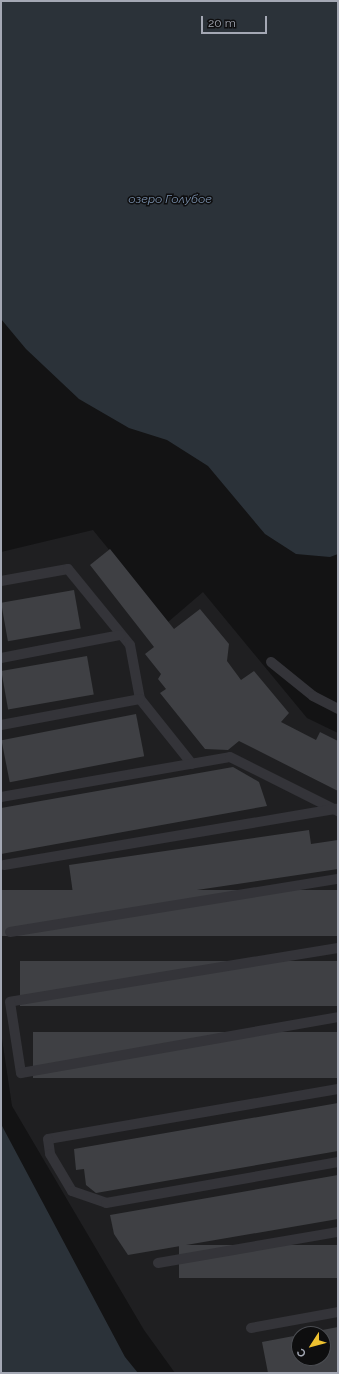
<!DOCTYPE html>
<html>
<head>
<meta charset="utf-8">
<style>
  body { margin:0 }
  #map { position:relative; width:339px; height:1374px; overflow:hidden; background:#131314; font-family:Raleway,sans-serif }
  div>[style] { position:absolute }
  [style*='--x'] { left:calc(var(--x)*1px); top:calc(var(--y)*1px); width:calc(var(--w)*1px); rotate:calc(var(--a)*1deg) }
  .built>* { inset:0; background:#1f1f21 }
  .water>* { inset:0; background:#2b3239 }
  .building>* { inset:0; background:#3f4044; transform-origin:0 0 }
  .service>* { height:10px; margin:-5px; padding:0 5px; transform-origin:5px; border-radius:5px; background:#343439 }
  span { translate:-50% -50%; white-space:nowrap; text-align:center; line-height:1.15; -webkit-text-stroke:3px #0e0e0f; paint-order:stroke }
  .water-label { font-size:12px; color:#7b92af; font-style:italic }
  .frame { position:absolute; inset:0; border:2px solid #a4a8b4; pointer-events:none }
  .north { position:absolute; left:291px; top:1326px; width:40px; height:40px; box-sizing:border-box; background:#0e0e0f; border:1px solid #4a4c51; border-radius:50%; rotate:234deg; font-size:11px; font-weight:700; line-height:16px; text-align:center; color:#a4a8b4 }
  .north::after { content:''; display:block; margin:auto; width:14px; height:18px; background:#eec130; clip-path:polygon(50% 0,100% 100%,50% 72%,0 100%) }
  .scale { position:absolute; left:201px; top:16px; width:66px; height:18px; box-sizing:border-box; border:2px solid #a4a8b4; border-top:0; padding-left:5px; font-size:12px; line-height:14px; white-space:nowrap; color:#a4a8b4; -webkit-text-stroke:3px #0e0e0f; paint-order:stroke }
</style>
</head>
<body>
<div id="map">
  <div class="built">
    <i style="clip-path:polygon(evenodd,93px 530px,168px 622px,203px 592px,307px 718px,338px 733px,338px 1373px,175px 1373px,144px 1330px,12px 1106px,1px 1032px,1px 552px,93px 530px,299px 1334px,323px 1334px,323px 1358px,299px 1358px,299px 1334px)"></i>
  </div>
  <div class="water">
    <i style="clip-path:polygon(1px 1px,338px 1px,338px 554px,330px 557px,296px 554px,265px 534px,208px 466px,167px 440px,129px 428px,79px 399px,26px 349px,1px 319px)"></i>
    <i style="clip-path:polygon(1px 1124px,125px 1357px,138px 1373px,1px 1373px)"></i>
  </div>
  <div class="building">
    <i style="clip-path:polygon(110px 549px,174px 629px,200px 609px,229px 644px,227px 661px,241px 680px,254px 671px,289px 713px,281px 722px,316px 740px,320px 732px,338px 741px,338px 791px,239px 741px,228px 750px,205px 749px,160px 693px,166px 689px,158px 679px,161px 674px,145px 654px,154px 647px,90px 565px)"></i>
    <i style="left:74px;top:590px;width:39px;height:74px;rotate:80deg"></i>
    <i style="left:87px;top:656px;width:39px;height:87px;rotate:80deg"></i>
    <i style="left:136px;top:714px;width:43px;height:137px;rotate:79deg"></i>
    <i style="clip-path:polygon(233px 767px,259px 782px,267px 806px,1px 854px,1px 808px)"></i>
    <i style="clip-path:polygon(309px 830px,311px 844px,338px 840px,338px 869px,75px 908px,69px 865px)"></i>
    <i style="left:338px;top:890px;width:46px;height:339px;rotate:90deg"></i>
    <i style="left:338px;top:961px;width:45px;height:318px;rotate:90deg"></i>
    <i style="left:338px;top:1032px;width:46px;height:305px;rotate:90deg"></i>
    <i style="clip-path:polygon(338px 1103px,338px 1151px,96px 1193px,86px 1185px,84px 1169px,76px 1170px,74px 1149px)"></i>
    <i style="clip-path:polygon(338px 1175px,338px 1219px,128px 1255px,114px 1234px,110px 1215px)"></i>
    <i style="left:338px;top:1245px;width:33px;height:159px;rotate:90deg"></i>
    <i style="clip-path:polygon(338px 1327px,338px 1373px,268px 1373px,262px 1342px,299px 1335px,299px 1358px,323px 1358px,323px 1334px,307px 1333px)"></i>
  </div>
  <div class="service">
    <i style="--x:1;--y:581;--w:68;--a:-10.2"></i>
    <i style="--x:68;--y:569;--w:98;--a:50.8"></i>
    <i style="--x:130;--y:645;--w:55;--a:79.5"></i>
    <i style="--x:140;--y:699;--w:83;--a:51.3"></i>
    <i style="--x:1;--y:658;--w:122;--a:-10.9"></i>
    <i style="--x:271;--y:662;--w:54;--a:39"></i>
    <i style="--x:313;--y:696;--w:28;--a:27"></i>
    <i style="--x:1;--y:725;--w:141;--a:-10.6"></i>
    <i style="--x:1;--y:797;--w:232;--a:-9.9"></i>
    <i style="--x:230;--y:757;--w:121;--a:26.6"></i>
    <i style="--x:4;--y:865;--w:337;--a:-9.6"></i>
    <i style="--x:10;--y:932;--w:332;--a:-9.2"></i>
    <i style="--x:338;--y:948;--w:332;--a:170.7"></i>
    <i style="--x:10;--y:1002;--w:72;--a:81.2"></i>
    <i style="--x:21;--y:1073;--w:322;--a:-10"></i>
    <i style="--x:338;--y:1089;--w:294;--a:170.2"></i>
    <i style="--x:48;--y:1139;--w:15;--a:82"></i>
    <i style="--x:50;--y:1154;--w:43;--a:59.3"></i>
    <i style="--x:72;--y:1191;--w:36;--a:19"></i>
    <i style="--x:106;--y:1203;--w:236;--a:-10"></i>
    <i style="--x:158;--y:1263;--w:183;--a:-9.8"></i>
    <i style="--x:251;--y:1328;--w:88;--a:-10.4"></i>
  </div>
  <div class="water-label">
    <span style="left:170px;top:200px">озеро Голубое</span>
  </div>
  <div class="frame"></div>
  <div class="north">С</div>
  <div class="scale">20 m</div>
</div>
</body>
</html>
